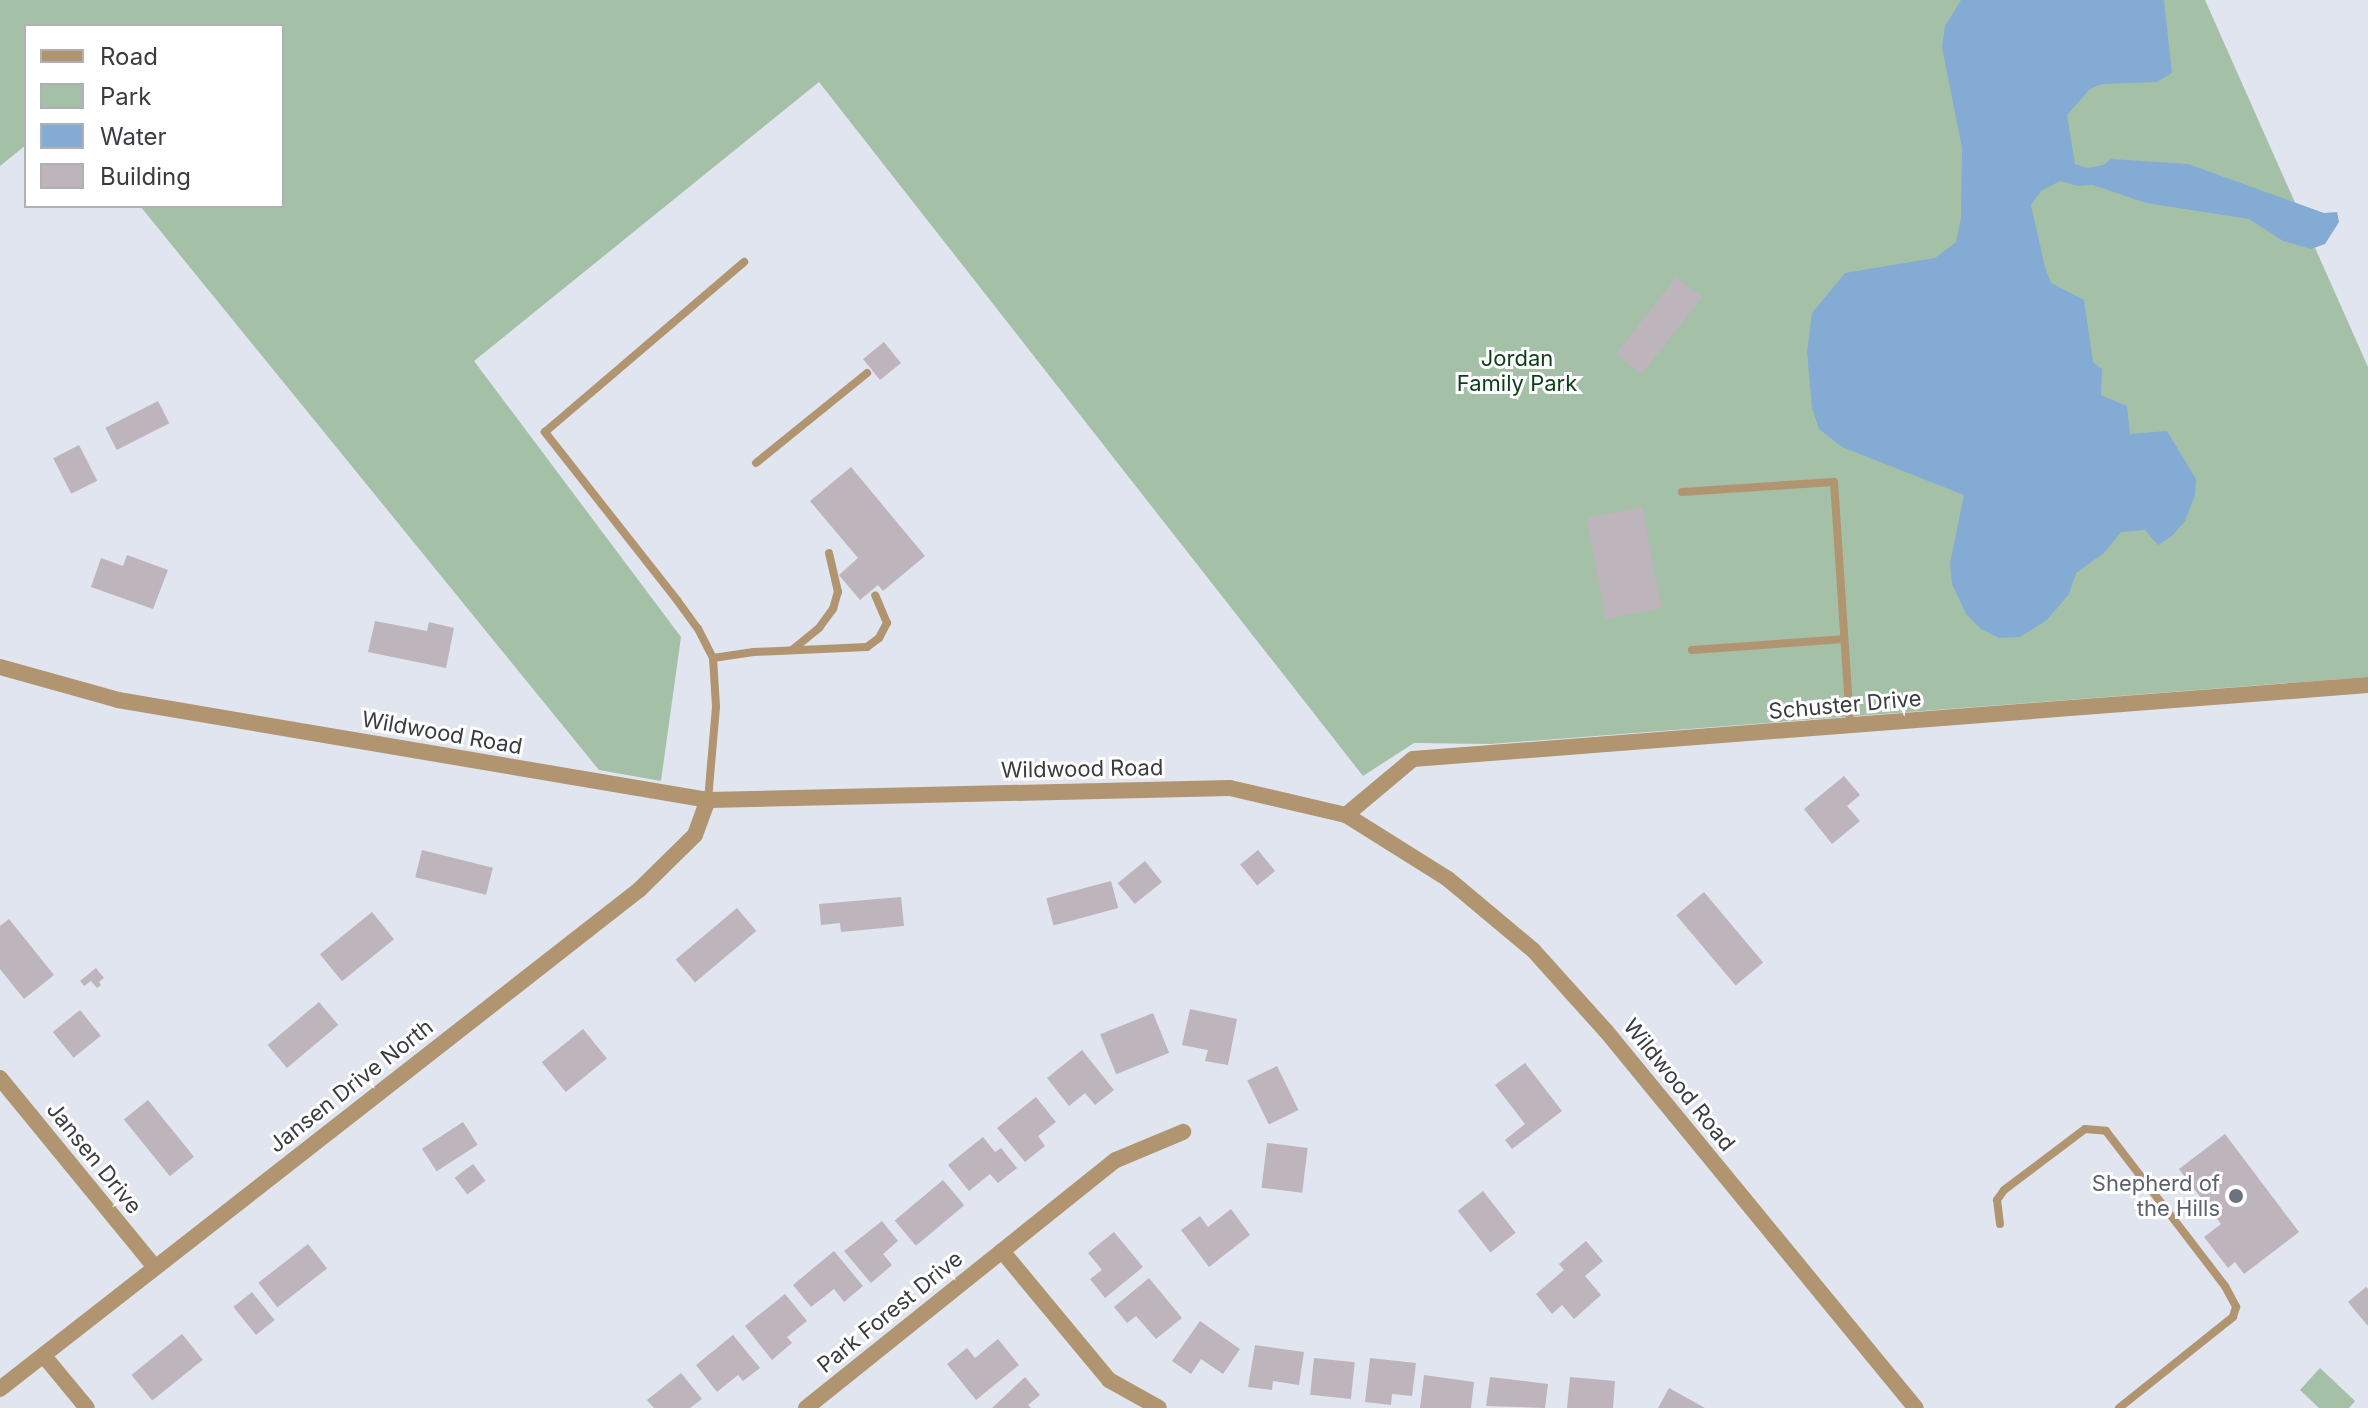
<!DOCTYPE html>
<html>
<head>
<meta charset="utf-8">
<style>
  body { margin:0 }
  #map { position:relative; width:2368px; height:1408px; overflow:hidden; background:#e0e5f0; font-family:Inter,sans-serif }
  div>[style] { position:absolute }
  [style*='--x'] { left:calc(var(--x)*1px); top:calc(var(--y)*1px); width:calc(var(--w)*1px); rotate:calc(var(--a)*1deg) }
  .green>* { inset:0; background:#a4c1a8 }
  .water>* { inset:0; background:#84abd4 }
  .building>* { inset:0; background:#bdb4bc; transform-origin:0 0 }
  .service>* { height:8px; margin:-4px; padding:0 4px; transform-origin:4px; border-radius:4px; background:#b09570 }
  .minor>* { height:16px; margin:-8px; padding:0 8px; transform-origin:8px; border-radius:8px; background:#b09570 }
  .tertiary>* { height:16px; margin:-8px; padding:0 8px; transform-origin:8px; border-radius:8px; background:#b09570 }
  .dots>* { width:22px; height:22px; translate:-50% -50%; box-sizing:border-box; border:4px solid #fff; border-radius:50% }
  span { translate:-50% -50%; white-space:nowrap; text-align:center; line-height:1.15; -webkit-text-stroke:6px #fff; paint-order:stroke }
  .park-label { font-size:22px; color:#0c3e19 }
  .street-label { font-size:22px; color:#3a3c40 }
  .worship-label { font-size:22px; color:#5b616d }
  .right { translate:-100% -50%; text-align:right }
  .legend { position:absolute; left:24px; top:24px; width:260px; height:184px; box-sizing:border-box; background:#fff; border:2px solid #b0b1b3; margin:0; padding:10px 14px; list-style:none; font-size:24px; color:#3a3c40 }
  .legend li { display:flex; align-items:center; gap:16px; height:40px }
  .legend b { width:40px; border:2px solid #b0b1b3 }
</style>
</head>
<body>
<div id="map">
  <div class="green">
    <i style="clip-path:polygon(0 0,2205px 0,2368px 367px,2368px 677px,1491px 744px,1414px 743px,1363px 776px,819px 82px,474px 361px,681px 637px,661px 781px,599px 770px,140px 206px,282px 206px,282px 26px,26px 26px,26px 145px,0 166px)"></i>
    <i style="clip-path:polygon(2320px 1368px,2355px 1401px,2349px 1408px,2319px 1408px,2300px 1390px)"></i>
  </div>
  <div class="water">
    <i style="clip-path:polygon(1961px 0,2164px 0,2172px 73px,2157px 82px,2102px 84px,2090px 89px,2067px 115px,2075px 164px,2088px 168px,2103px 165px,2111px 159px,2188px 164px,2324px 213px,2337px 212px,2339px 222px,2325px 244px,2311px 249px,2283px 241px,2249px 219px,2146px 203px,2093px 185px,2078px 186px,2060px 181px,2041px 191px,2031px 205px,2045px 267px,2051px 283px,2084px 300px,2093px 362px,2102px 369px,2101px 395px,2127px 406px,2130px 434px,2167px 431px,2196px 479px,2195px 495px,2185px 521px,2172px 536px,2158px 545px,2145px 530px,2121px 532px,2104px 553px,2076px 573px,2069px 594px,2047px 620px,2020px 637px,1999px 638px,1981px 629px,1966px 614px,1952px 584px,1950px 563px,1964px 495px,1842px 447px,1819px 429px,1812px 408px,1807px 352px,1812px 313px,1845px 273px,1935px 258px,1956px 242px,1961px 218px,1962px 148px,1942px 47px,1945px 26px)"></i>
  </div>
  <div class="building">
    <i style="left:1676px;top:277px;width:33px;height:98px;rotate:38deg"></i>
    <i style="left:884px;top:342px;width:27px;height:27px;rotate:51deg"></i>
    <i style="left:158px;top:401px;width:25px;height:59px;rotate:63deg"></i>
    <i style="left:79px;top:445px;width:40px;height:29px;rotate:63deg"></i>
    <i style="clip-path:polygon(851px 467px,925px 556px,883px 591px,878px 585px,860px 600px,839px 575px,858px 558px,810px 501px)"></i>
    <i style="left:1642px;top:507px;width:103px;height:57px;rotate:79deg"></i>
    <i style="clip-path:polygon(127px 555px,168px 570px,153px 609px,91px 587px,101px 558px,123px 566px)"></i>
    <i style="clip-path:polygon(375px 621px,427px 631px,429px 622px,454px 628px,446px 668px,368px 652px)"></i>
    <i style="clip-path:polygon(1844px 776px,1860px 795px,1847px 806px,1860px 821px,1832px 844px,1804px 809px)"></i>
    <i style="left:422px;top:850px;width:73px;height:28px;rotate:14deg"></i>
    <i style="left:1258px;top:850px;width:27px;height:23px;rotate:51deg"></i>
    <i style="left:1145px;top:861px;width:27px;height:35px;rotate:51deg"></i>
    <i style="left:1111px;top:881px;width:28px;height:67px;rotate:75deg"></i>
    <i style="left:1704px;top:892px;width:92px;height:36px;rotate:50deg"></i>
    <i style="clip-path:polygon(901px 897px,904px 926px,841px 932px,840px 923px,821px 925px,819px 904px)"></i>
    <i style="left:737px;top:908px;width:30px;height:80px;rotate:50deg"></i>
    <i style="left:372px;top:912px;width:35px;height:67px;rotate:51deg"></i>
    <i style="clip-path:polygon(9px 919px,54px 975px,24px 999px,0 969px,0 926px)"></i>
    <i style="clip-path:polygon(96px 968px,104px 978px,99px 982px,101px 985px,97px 988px,91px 981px,84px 986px,80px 981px)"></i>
    <i style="left:319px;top:1002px;width:30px;height:67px;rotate:50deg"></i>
    <i style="clip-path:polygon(1190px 1009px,1237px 1019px,1228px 1065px,1205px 1061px,1208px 1050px,1182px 1045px)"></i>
    <i style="left:80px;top:1010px;width:33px;height:35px;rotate:51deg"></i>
    <i style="left:1153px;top:1013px;width:43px;height:57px;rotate:68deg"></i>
    <i style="left:583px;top:1029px;width:38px;height:53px;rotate:51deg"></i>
    <i style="clip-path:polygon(1082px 1050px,1114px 1090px,1095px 1105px,1085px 1093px,1069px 1106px,1047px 1078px)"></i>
    <i style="clip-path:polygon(1525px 1063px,1562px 1111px,1512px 1149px,1505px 1140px,1525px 1124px,1495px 1085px)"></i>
    <i style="left:1277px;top:1066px;width:49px;height:33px;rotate:64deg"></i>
    <i style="clip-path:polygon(1036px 1097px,1056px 1122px,1038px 1136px,1045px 1146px,1025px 1162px,997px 1128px)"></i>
    <i style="left:148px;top:1100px;width:73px;height:31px;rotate:51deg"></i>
    <i style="left:463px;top:1122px;width:27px;height:49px;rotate:57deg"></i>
    <i style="clip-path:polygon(2225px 1134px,2299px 1232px,2244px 1274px,2235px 1262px,2228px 1268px,2204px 1237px,2221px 1224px,2179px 1169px)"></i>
    <i style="clip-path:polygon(983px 1137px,995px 1152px,1001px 1148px,1017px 1168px,998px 1183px,990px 1174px,969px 1191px,948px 1165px)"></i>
    <i style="left:1267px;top:1143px;width:41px;height:45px;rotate:7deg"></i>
    <i style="left:473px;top:1164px;width:21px;height:23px;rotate:53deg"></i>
    <i style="left:943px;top:1180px;width:33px;height:63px;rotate:50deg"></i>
    <i style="left:1483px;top:1191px;width:53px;height:32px;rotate:52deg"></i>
    <i style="clip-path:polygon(1231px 1209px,1250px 1235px,1209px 1267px,1181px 1230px,1200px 1216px,1208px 1227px)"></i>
    <i style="clip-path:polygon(882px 1221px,898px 1241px,883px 1254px,892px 1265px,871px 1283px,844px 1251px)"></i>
    <i style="clip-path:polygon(1114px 1232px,1143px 1267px,1105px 1298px,1090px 1279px,1102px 1270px,1088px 1253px)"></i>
    <i style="clip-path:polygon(1586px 1241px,1603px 1261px,1585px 1276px,1601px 1295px,1574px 1319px,1562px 1305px,1552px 1314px,1536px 1294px,1564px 1270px,1559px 1264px)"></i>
    <i style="left:308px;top:1244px;width:31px;height:63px;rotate:52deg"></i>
    <i style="clip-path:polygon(834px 1251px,863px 1286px,844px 1302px,834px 1289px,811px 1307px,793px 1285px)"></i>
    <i style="clip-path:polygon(1149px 1278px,1182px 1318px,1156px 1339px,1136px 1316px,1127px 1323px,1114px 1307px)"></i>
    <i style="clip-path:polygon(2366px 1287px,2368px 1289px,2368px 1326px,2348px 1302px)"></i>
    <i style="left:252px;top:1292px;width:36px;height:24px;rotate:51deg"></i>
    <i style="clip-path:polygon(785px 1294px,807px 1321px,787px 1337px,792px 1343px,772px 1360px,745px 1326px)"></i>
    <i style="clip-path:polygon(1200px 1321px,1240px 1349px,1223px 1374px,1201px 1359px,1191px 1374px,1172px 1361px)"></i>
    <i style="left:182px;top:1334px;width:33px;height:65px;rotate:51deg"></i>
    <i style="clip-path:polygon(733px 1335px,760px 1368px,743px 1381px,738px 1375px,717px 1392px,696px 1365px)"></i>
    <i style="clip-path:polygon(998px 1339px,1019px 1365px,976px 1400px,947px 1364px,967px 1348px,975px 1358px)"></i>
    <i style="clip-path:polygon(1255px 1345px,1304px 1352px,1299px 1385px,1273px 1381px,1272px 1390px,1248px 1387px)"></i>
    <i style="left:1314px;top:1358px;width:41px;height:37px;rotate:6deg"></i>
    <i style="clip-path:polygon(1370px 1358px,1416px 1363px,1412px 1396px,1392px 1394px,1391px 1405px,1365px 1402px)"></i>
    <i style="clip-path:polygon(681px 1373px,702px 1399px,690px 1408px,654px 1408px,647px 1400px)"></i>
    <i style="clip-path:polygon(1424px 1375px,1474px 1382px,1471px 1408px,1420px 1408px)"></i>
    <i style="clip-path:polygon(1025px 1377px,1040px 1395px,1028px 1405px,1031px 1408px,992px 1408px)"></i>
    <i style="clip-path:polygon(1490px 1377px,1548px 1384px,1545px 1408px,1486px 1406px)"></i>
    <i style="clip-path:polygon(1570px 1377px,1615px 1381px,1613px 1408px,1567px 1408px)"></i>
    <i style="clip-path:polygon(1669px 1388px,1705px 1408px,1658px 1408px)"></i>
  </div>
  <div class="service">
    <i style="--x:756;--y:463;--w:143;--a:-39"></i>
    <i style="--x:1682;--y:492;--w:152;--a:-3.8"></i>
    <i style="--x:1834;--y:482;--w:245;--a:86.2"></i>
    <i style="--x:792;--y:650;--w:35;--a:-39"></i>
    <i style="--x:819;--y:628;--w:24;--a:-54"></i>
    <i style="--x:833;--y:609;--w:18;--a:-74"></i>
    <i style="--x:838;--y:592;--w:40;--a:-103"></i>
    <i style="--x:1692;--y:650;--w:152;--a:-4.1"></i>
    <i style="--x:713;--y:658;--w:41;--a:-8.3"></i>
    <i style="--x:754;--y:652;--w:113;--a:-2.5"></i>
    <i style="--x:867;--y:647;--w:15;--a:-37"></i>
    <i style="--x:879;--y:638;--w:17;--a:-62"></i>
    <i style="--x:887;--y:623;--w:30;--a:-113"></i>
    <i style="--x:708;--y:800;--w:94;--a:-85.1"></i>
    <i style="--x:716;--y:706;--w:48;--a:-93.6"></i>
    <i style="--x:713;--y:658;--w:33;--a:-117"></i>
    <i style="--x:698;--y:629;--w:36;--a:-126"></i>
    <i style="--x:677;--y:600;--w:214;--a:-128.2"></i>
    <i style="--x:545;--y:432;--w:262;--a:-40.5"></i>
    <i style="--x:2000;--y:1224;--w:24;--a:-97"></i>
    <i style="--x:1997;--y:1200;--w:12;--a:-55"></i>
    <i style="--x:2004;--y:1190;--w:101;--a:-37"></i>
    <i style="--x:2085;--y:1129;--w:21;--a:5"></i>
    <i style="--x:2106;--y:1131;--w:195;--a:52.5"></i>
    <i style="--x:2225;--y:1286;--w:24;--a:62"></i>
    <i style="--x:2236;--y:1307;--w:10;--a:107"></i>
    <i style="--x:2233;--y:1317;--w:146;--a:141.4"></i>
  </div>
  <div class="minor">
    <i style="--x:1346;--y:815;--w:87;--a:-39.9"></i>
    <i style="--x:1413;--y:759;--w:958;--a:-4.43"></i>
    <i style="--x:0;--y:1078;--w:243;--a:50.7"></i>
    <i style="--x:1002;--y:1251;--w:168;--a:50.3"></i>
    <i style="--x:1109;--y:1380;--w:57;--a:29.2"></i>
    <i style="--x:44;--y:1356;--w:67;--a:50.4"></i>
    <i style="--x:0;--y:1389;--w:811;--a:-37.99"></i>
    <i style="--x:639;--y:890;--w:78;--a:-44.5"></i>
    <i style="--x:695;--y:835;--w:37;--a:-70"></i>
    <i style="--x:806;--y:1408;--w:397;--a:-38.7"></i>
    <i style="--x:1116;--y:1160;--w:73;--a:-22.7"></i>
  </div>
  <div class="tertiary">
    <i style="--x:0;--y:667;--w:123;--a:15.6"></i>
    <i style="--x:118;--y:700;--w:598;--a:9.62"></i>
    <i style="--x:708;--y:800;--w:522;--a:-1.32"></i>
    <i style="--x:1230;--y:788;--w:119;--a:13.1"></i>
    <i style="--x:1346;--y:815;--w:120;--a:32.1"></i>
    <i style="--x:1448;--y:879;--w:111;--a:39.9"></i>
    <i style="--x:1533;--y:950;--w:109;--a:48"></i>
    <i style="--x:1606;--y:1031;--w:488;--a:50.6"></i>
  </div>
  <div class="dots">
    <i style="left:2236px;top:1196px;background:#6b7280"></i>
  </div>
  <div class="park-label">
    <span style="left:1517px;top:371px">Jordan<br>Family Park</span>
  </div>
  <div class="street-label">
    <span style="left:1845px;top:705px;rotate:-5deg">Schuster Drive</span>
    <span style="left:442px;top:733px;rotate:10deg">Wildwood Road</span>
    <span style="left:1082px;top:769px;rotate:-1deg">Wildwood Road</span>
    <span style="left:1679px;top:1085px;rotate:51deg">Wildwood Road</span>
    <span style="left:351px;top:1086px;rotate:-38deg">Jansen Drive North</span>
    <span style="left:94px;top:1158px;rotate:51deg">Jansen Drive</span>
    <span style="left:890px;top:1312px;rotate:-39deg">Park Forest Drive</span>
  </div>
  <div class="worship-label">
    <span class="right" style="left:2220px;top:1196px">Shepherd of<br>the Hills</span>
  </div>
  <ul class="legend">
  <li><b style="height:10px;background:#b09570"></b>Road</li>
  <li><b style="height:22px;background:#a4c1a8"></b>Park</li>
  <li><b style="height:22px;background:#84abd4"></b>Water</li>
  <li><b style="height:22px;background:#bdb4bc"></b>Building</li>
  </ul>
</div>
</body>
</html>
